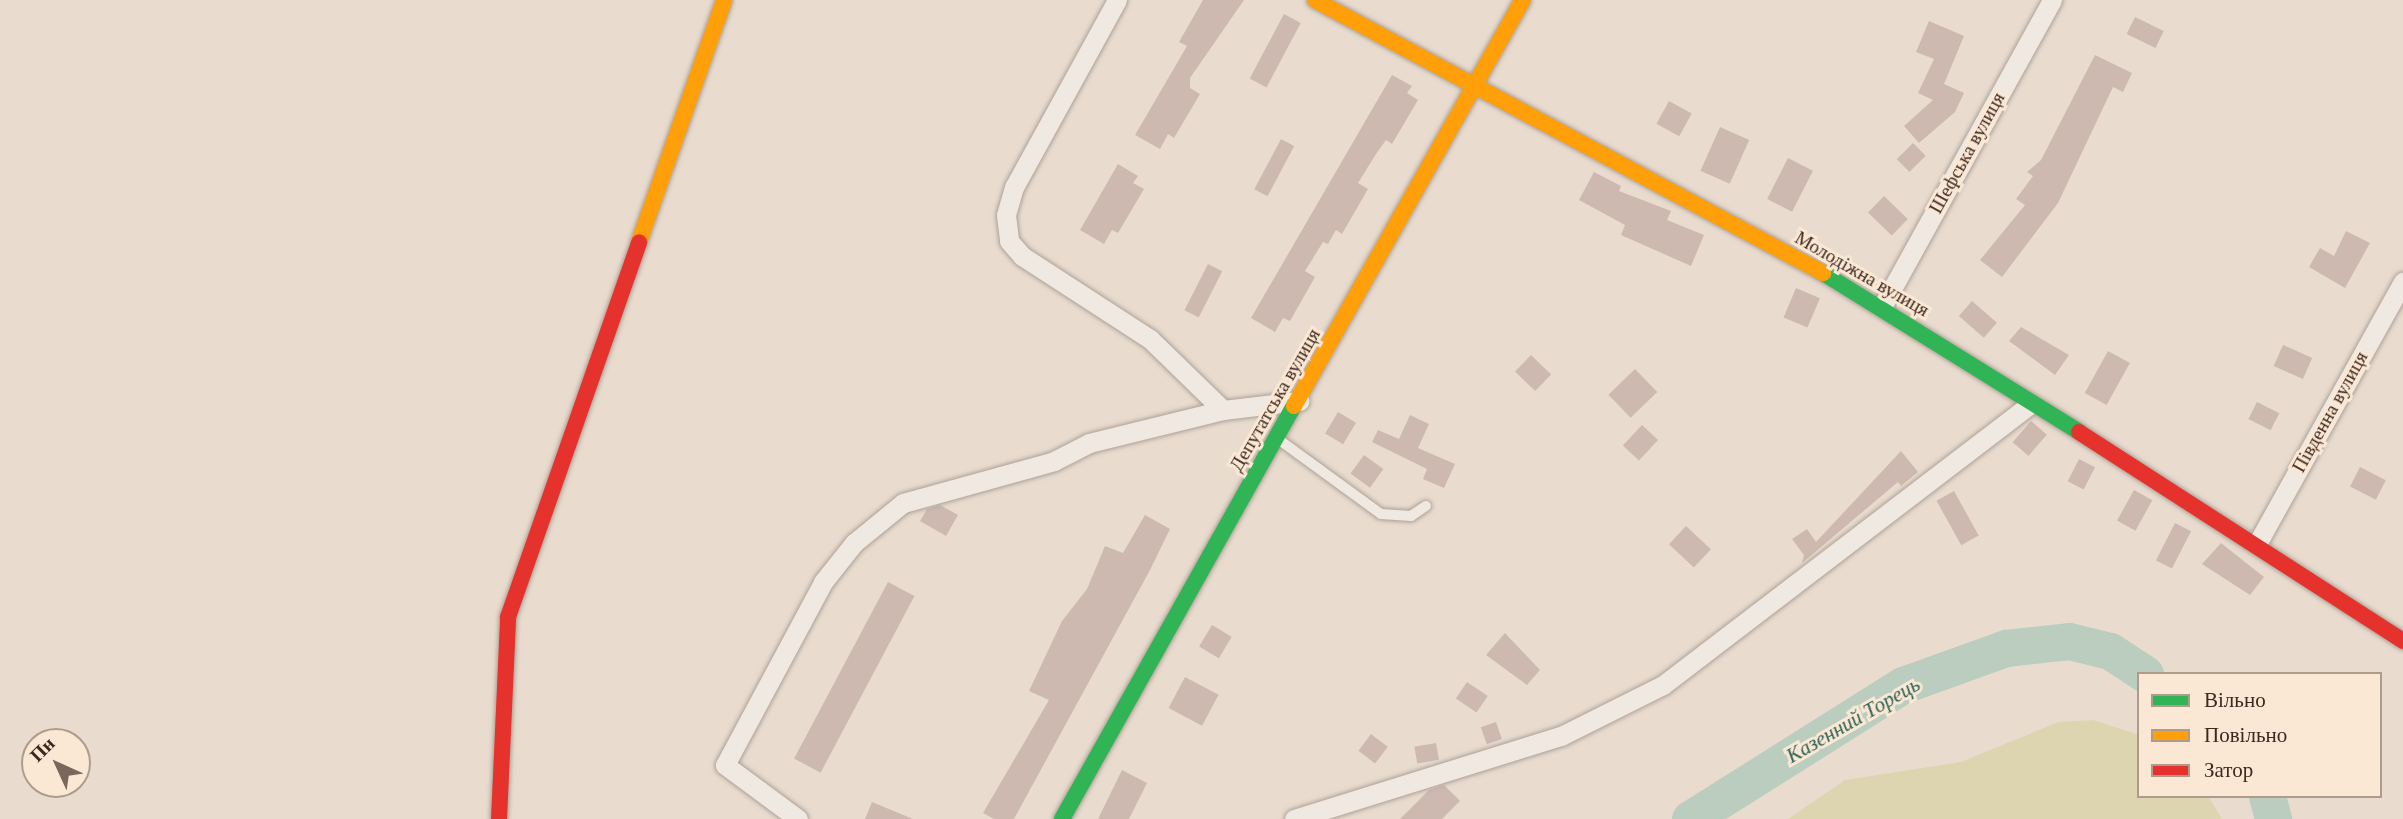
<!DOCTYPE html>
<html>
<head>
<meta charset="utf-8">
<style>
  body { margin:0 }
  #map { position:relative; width:2403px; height:819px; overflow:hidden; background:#e9dccf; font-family:Georgia,serif }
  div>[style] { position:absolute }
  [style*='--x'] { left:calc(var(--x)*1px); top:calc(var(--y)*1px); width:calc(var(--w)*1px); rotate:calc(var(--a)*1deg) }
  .green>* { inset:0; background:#ddd5b0 }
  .river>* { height:37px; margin:-18.5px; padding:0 18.5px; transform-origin:18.5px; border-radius:18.5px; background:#bacdbe }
  .building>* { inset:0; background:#cdb9af; transform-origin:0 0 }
  .roads { filter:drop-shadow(0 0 2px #aea197) drop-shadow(0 0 2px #aea197) }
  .lane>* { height:10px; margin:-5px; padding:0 5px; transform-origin:5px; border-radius:5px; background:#f0e9e2 }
  .street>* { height:19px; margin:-9.5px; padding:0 9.5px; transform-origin:9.5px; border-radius:9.5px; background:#f0e9e2 }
  .fast>* { height:16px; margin:-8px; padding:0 8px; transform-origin:8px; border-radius:8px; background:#30b455 }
  .slow>* { height:16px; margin:-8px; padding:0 8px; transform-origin:8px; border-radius:8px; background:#ff9f0a }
  .jam>* { height:16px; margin:-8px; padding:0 8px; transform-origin:8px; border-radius:8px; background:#e5322d }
  span { translate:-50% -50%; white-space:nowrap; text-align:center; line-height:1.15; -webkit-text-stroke:6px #fae8d5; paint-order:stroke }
  .street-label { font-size:19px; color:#3f271d }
  .water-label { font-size:21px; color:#2b6153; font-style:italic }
  .legend { position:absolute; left:2137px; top:672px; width:245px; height:126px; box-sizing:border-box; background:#fae8d5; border:2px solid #af9b8b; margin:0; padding:9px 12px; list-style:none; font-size:21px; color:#3f271d }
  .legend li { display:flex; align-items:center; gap:14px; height:35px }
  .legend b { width:35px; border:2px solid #af9b8b }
  .north { position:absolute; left:21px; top:728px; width:70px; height:70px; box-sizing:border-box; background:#fae8d5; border:2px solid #af9b8b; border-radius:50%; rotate:315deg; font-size:19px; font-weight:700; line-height:28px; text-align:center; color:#3f271d }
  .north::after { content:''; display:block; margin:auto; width:24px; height:32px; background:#7a665b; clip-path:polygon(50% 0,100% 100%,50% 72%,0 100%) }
</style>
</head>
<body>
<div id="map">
  <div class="green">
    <i style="clip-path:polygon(2093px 720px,2139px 735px,2139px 796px,2208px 796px,2222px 819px,1788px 819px,1845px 780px,1961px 762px,2058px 722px)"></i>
  </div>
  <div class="river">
    <i style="--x:2267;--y:796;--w:24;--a:75"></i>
    <i style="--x:1690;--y:819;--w:252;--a:-32.2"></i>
    <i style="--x:1903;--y:685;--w:109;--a:-19.8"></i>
    <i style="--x:2006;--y:648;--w:63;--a:-6.3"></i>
    <i style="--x:2069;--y:641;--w:42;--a:13.7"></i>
    <i style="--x:2110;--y:651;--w:42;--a:33.3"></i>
  </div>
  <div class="building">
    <i style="clip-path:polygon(1203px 0,1244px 0,1190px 78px,1190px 88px,1200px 94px,1174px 138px,1168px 134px,1160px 149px,1135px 135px,1187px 46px,1179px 42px)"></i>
    <i style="left:1284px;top:14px;width:19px;height:73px;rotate:28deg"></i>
    <i style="left:2135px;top:17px;width:32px;height:19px;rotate:26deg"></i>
    <i style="clip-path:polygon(1929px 21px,1964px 36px,1944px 84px,1964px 93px,1955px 112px,1919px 143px,1904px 126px,1933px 100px,1918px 93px,1934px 59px,1916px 52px)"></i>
    <i style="clip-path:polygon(2095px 55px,2132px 73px,2123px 92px,2113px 87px,2058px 203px,2002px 277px,1980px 260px,2025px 205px,2016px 199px,2033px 176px,2027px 172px,2041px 160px)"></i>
    <i style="clip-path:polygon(1392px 75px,1412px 86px,1407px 93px,1418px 100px,1392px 144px,1386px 140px,1376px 154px,1358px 183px,1368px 189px,1342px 234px,1336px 230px,1328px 244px,1323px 242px,1305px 271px,1315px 277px,1290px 321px,1283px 318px,1275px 332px,1251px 318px)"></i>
    <i style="left:1669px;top:101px;width:26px;height:26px;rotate:29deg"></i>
    <i style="left:1720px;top:127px;width:32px;height:48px;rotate:24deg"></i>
    <i style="left:1281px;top:139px;width:15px;height:57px;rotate:28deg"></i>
    <i style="left:1913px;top:143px;width:18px;height:23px;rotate:45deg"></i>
    <i style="left:1788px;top:158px;width:28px;height:46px;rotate:27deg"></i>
    <i style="clip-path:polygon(1118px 164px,1138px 176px,1133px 183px,1144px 189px,1118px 233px,1112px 230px,1104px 244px,1080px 230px)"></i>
    <i style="clip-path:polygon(1594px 172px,1621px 186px,1619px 191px,1671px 211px,1667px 220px,1704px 235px,1691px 266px,1621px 235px,1625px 225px,1579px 200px)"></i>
    <i style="left:1884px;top:196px;width:33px;height:23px;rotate:44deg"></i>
    <i style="clip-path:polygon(2346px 231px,2370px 243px,2345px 288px,2309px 267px,2320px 248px,2334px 256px)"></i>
    <i style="left:1208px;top:264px;width:16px;height:52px;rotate:27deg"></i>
    <i style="left:1796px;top:288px;width:26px;height:32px;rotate:23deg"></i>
    <i style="left:1972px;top:301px;width:33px;height:20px;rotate:41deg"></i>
    <i style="clip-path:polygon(2021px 327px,2069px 355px,2055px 375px,2009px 341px)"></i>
    <i style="left:2283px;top:345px;width:32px;height:23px;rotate:24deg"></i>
    <i style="left:2108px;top:351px;width:25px;height:48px;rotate:29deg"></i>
    <i style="left:1531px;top:355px;width:28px;height:23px;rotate:44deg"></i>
    <i style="left:1635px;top:369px;width:32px;height:37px;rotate:46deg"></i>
    <i style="left:2257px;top:402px;width:25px;height:19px;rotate:27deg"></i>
    <i style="left:1338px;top:412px;width:21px;height:25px;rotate:31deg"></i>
    <i style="clip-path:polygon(1410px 415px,1429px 424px,1418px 448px,1455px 464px,1444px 488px,1423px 479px,1427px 469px,1372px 442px,1378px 430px,1399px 439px)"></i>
    <i style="left:2031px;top:421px;width:21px;height:28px;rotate:41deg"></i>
    <i style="left:1642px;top:425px;width:22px;height:28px;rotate:43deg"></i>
    <i style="clip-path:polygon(1901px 451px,1918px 472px,1901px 486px,1898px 482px,1802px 563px,1804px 555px,1792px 539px,1807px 529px,1816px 542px)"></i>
    <i style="left:1364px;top:455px;width:24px;height:23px;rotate:36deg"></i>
    <i style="left:2079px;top:459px;width:18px;height:25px;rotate:27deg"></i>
    <i style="left:2360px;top:467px;width:29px;height:22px;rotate:27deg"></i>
    <i style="left:2134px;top:490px;width:21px;height:35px;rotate:29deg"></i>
    <i style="left:1954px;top:491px;width:51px;height:20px;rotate:61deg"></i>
    <i style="clip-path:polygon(940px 505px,958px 515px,946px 536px,920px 521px,927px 509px)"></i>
    <i style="clip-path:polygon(1145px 515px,1170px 529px,1150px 570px,1014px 819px,994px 819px,983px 813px,1049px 700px,1029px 691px,1062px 621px,1087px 589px,1105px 546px,1123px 553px)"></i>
    <i style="left:2175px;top:523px;width:18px;height:42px;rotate:27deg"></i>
    <i style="left:1686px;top:526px;width:34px;height:25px;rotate:43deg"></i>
    <i style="clip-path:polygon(2221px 543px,2264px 577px,2250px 595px,2202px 564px)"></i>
    <i style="left:888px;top:582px;width:30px;height:200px;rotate:28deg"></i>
    <i style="left:1212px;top:625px;width:23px;height:25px;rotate:31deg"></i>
    <i style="clip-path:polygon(1505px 633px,1540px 670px,1527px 685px,1486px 655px)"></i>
    <i style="left:1185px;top:677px;width:38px;height:35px;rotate:28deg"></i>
    <i style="left:1467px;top:682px;width:25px;height:20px;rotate:34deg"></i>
    <i style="left:1496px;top:722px;width:18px;height:16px;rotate:71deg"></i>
    <i style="left:1371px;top:734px;width:21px;height:21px;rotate:37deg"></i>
    <i style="left:1436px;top:743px;width:17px;height:22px;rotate:80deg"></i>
    <i style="clip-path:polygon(1122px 770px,1147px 783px,1129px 819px,1098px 819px)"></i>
    <i style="clip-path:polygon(1444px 785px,1460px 801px,1442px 819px,1400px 819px,1429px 790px)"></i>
    <i style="clip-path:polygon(872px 802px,913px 819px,865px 819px)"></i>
  </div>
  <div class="roads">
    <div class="lane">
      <i style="--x:1278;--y:439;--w:127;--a:36.1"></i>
      <i style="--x:1381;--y:514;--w:30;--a:4"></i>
      <i style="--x:1411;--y:516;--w:18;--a:-34"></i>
    </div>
    <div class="street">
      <i style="--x:1117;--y:0;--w:213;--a:118.8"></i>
      <i style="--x:1014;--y:187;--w:29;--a:106"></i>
      <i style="--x:1006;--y:215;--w:26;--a:83"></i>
      <i style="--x:1009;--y:241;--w:20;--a:49"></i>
      <i style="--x:1022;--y:256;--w:153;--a:33"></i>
      <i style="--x:1150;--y:339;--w:102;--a:44.2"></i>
      <i style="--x:1223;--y:410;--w:77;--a:-6.8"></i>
      <i style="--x:1883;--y:305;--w:349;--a:-61"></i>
      <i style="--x:2258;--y:542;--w:298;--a:-60.9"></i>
      <i style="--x:798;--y:819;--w:91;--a:-143.5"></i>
      <i style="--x:725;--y:765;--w:208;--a:-61.8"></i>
      <i style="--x:823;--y:582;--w:50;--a:-51.5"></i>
      <i style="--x:854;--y:543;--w:63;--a:-39.2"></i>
      <i style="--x:903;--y:503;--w:157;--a:-15.5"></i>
      <i style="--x:1054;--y:461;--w:39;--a:-27"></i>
      <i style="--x:1089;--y:443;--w:138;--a:-13.8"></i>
      <i style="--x:1294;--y:819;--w:280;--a:-17.3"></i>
      <i style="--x:1561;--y:736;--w:114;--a:-26.6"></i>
      <i style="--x:1663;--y:685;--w:461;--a:-37.4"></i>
    </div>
    <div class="fast">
      <i style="--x:1823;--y:273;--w:301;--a:31.8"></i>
      <i style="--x:1062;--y:819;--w:474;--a:-60.7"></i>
    </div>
    <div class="slow">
      <i style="--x:1315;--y:0;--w:577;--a:28.25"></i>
      <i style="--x:639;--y:242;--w:256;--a:-70.6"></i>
      <i style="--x:1294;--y:406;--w:466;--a:-60.6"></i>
    </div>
    <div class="jam">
      <i style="--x:2079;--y:432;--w:386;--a:32.8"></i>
      <i style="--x:499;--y:819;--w:202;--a:-87.4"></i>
      <i style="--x:508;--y:617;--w:397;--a:-70.7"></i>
    </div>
  </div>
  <div class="street-label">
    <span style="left:1967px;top:153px;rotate:-61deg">Шефська вулиця</span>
    <span style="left:1862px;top:274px;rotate:30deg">Молодіжна вулиця</span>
    <span style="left:1275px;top:400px;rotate:-60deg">Депутатська вулиця</span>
    <span style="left:2330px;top:412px;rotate:-61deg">Південна вулиця</span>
  </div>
  <div class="water-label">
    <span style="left:1853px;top:720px;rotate:-30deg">Казенний Торець</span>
  </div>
  <ul class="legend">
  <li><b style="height:9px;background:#30b455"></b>Вільно</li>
  <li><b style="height:9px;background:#ff9f0a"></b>Повільно</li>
  <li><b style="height:9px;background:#e5322d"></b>Затор</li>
  </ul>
  <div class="north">Пн</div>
</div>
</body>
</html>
